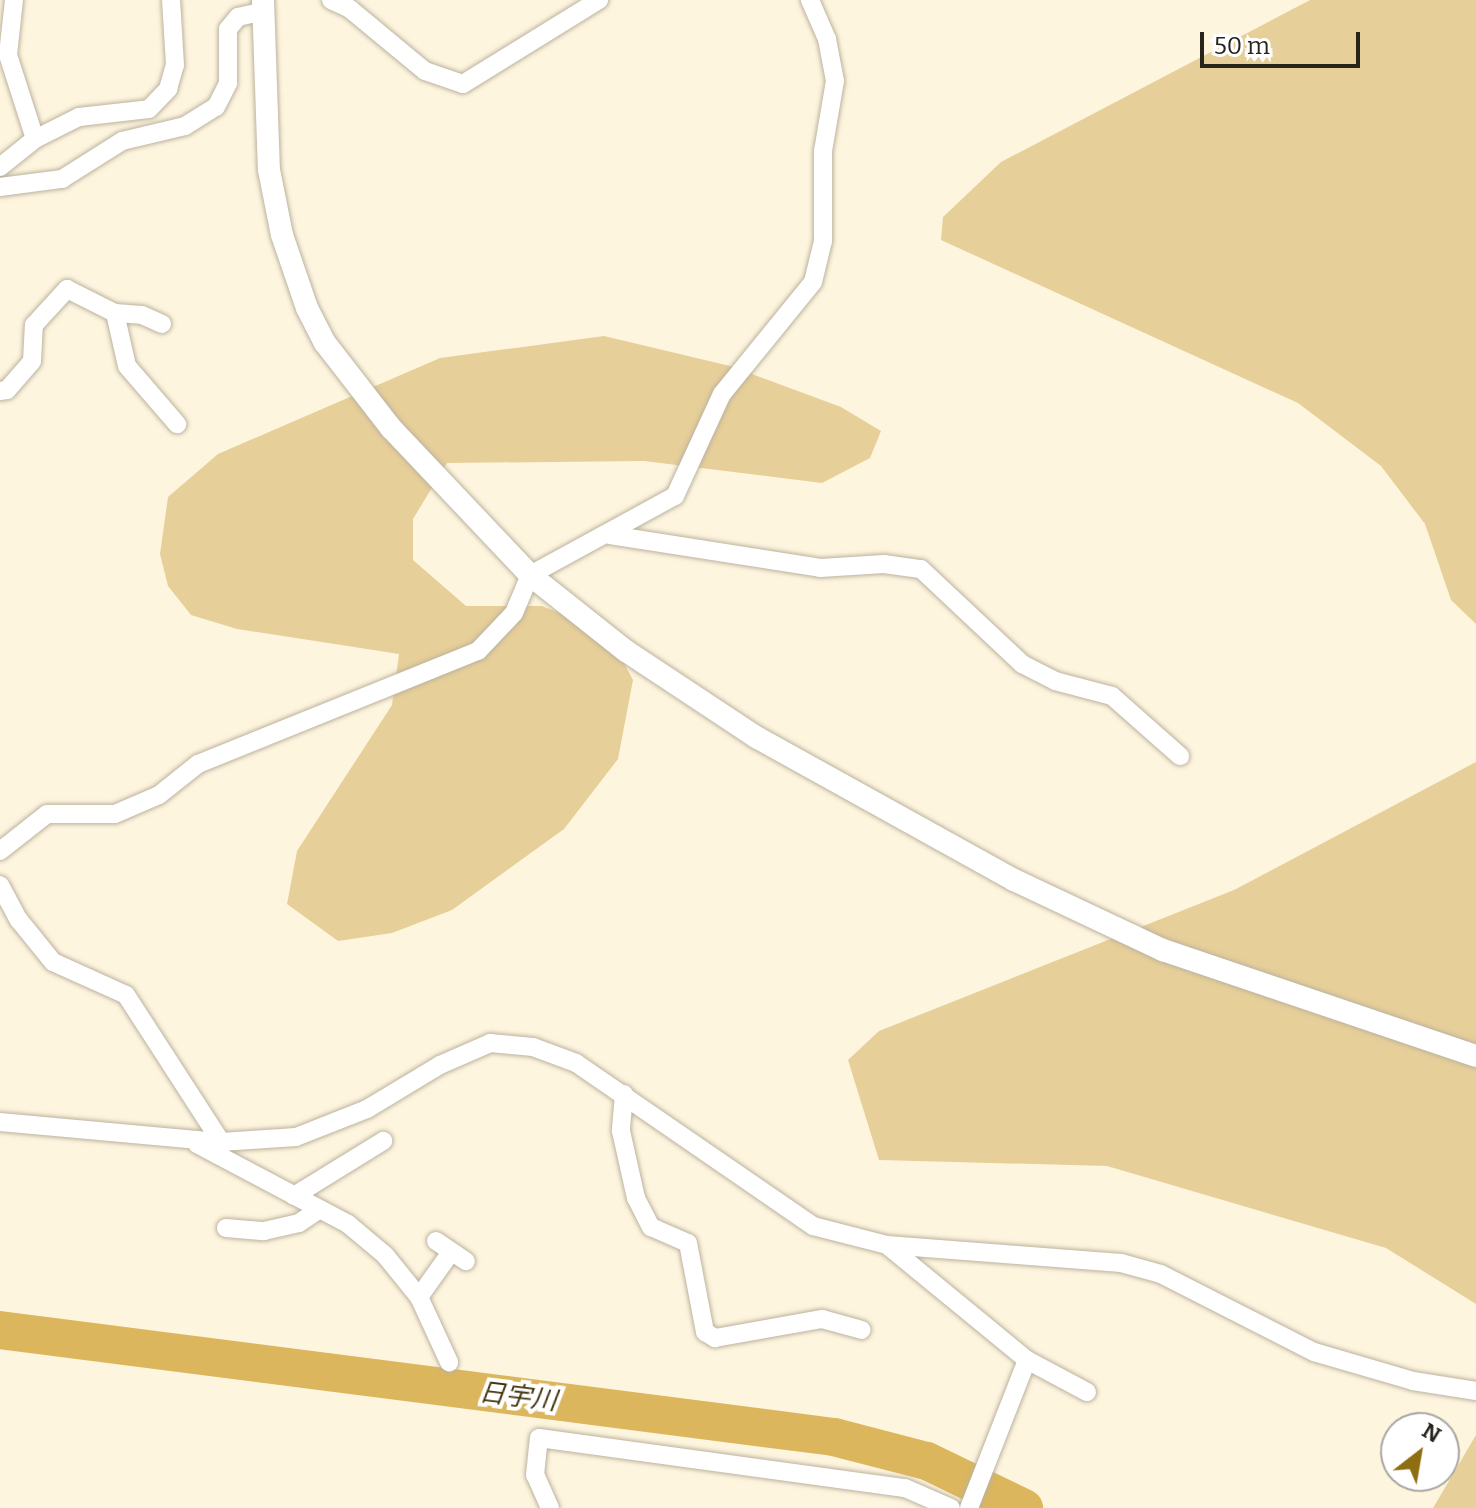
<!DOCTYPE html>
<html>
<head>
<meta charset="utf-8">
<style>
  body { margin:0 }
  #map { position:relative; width:1476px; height:1508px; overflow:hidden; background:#fef5df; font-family:Bitter,"Noto Sans JP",serif }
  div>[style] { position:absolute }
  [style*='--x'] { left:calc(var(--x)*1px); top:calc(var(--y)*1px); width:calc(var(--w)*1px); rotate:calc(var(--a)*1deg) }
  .green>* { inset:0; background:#e7cf99 }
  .river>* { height:38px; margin:-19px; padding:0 19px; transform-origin:19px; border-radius:19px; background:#dbb65d }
  .roads { filter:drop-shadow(0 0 2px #bbb29e) drop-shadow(0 0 2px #bbb29e) }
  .minor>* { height:18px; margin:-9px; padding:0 9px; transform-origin:9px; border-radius:9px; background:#fff }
  .tertiary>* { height:22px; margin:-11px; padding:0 11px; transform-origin:11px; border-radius:11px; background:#fff }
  span { translate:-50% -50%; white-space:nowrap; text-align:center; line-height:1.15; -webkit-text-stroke:8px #fff; paint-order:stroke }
  .water-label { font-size:26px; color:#45350f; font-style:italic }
  .north { position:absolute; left:1380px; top:1412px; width:80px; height:80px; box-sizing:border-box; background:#fff; border:2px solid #a9a7a4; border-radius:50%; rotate:31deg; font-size:22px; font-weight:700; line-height:32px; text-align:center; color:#27241c }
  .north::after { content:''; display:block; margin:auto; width:28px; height:36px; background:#8e6e11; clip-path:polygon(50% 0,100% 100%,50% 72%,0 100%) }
  .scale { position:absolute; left:1200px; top:32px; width:160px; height:36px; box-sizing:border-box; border:4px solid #27241c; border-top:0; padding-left:10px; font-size:24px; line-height:28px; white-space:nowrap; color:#27241c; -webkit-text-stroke:6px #fff; paint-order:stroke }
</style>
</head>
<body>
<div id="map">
  <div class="green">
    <i style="clip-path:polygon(1310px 0,1476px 0,1476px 624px,1451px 600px,1425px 524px,1381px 466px,1298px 403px,941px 240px,943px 217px,1001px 162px)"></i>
    <i style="clip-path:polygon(604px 336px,730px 366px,841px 407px,881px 431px,870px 458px,822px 483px,644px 461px,447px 463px,413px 519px,413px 560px,466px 606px,542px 606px,608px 633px,633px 680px,618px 759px,564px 829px,452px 910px,392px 933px,338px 941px,287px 904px,297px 851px,392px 705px,399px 654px,237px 629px,191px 615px,168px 586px,160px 554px,168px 497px,218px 454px,440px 358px)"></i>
    <i style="clip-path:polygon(1476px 762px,1476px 1304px,1386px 1248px,1107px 1166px,879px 1160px,848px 1060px,879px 1031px,1234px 890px)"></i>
    <i style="clip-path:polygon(1476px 1435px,1476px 1508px,1433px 1508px)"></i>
  </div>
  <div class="river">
    <i style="--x:0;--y:1330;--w:841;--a:7.31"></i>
    <i style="--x:834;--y:1437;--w:96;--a:14.5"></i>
    <i style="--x:927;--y:1461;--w:108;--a:25.9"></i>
  </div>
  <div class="roads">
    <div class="minor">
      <i style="--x:331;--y:0;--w:21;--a:25"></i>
      <i style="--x:350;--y:9;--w:97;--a:39.6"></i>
      <i style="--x:425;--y:71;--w:40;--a:18.9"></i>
      <i style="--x:463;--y:84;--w:160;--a:-31.7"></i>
      <i style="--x:35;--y:139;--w:49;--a:-26.6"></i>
      <i style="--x:79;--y:117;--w:70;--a:-6.5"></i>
      <i style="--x:149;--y:109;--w:28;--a:-46"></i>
      <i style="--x:168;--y:89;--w:25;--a:-74"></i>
      <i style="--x:175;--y:65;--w:65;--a:-93.5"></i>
      <i style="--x:0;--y:167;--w:45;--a:-38.7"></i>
      <i style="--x:35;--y:139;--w:88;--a:-107.8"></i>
      <i style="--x:8;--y:55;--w:55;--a:-83.8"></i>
      <i style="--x:0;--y:187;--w:63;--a:-7.4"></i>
      <i style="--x:62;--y:179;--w:71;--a:-32.3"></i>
      <i style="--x:122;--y:141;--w:65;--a:-13.4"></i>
      <i style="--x:185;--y:126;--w:36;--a:-32"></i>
      <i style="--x:216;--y:107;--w:27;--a:-63"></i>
      <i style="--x:228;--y:83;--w:54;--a:-90"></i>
      <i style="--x:228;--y:29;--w:16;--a:-50"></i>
      <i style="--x:238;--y:17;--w:26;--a:-13"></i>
      <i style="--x:115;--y:313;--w:27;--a:4"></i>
      <i style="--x:142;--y:315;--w:22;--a:24"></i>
      <i style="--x:0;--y:391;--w:7;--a:-8"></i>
      <i style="--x:7;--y:390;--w:38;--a:-49"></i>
      <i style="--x:32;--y:361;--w:36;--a:-87"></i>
      <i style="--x:34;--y:325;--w:49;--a:-47.5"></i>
      <i style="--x:67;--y:289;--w:54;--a:26.6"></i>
      <i style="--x:115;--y:313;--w:54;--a:77.2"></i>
      <i style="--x:127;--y:366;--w:77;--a:49.2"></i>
      <i style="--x:610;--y:535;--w:213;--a:8.9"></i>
      <i style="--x:820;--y:568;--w:64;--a:-3.6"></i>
      <i style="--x:884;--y:564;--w:37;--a:8"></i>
      <i style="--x:921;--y:569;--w:139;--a:43.2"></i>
      <i style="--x:1022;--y:664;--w:37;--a:27"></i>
      <i style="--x:1055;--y:681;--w:59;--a:14.7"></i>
      <i style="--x:1112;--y:696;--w:91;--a:41.4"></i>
      <i style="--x:0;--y:851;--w:60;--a:-38.2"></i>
      <i style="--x:47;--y:814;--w:68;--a:0"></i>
      <i style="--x:115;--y:814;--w:48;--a:-23.4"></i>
      <i style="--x:159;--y:795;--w:50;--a:-38.5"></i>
      <i style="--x:198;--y:764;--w:302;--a:-22"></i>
      <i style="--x:478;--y:651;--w:52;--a:-46.5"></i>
      <i style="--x:514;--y:613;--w:41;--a:-67.2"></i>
      <i style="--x:530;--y:575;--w:165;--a:-28.6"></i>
      <i style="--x:675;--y:496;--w:112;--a:-65.3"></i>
      <i style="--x:722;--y:394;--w:144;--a:-50.9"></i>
      <i style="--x:813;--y:282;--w:42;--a:-76.3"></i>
      <i style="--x:823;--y:241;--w:90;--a:-90"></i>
      <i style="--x:823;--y:151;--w:71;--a:-80.3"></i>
      <i style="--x:835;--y:81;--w:43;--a:-100.8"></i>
      <i style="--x:827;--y:39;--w:43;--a:-113.6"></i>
      <i style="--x:0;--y:885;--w:40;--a:62"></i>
      <i style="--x:19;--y:920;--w:54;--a:51"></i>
      <i style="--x:53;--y:962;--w:80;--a:24.3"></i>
      <i style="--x:126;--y:995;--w:175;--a:57.1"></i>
      <i style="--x:624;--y:1094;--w:37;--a:95"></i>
      <i style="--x:621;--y:1131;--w:69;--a:77.4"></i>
      <i style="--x:636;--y:1198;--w:33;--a:63"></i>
      <i style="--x:651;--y:1227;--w:40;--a:23.4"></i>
      <i style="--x:688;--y:1243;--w:91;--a:79.2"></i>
      <i style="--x:705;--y:1332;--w:12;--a:31"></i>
      <i style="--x:715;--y:1338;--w:109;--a:-10.1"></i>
      <i style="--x:822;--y:1319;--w:41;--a:15.4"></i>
      <i style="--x:0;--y:1122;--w:222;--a:5.2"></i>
      <i style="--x:221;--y:1142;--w:75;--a:-3.8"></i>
      <i style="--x:296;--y:1137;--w:76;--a:-21.5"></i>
      <i style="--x:367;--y:1109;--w:85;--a:-31.1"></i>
      <i style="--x:440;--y:1065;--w:55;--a:-23.7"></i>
      <i style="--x:490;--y:1043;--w:43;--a:5.3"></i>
      <i style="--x:533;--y:1047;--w:46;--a:20.4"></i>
      <i style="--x:576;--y:1063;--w:288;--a:34.5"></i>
      <i style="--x:813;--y:1226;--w:76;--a:14.4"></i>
      <i style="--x:887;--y:1245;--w:235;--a:4.4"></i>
      <i style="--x:1121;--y:1263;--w:41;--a:15.4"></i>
      <i style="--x:1161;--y:1274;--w:172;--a:27"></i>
      <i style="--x:1314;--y:1352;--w:103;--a:16.3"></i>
      <i style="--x:1413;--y:1381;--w:64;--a:9"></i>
      <i style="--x:197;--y:1144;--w:171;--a:27.9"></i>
      <i style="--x:348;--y:1224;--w:48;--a:40"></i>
      <i style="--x:385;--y:1255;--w:54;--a:51"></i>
      <i style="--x:419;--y:1297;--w:72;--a:65.2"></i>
      <i style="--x:294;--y:1196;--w:105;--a:-31.7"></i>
      <i style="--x:226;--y:1228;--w:38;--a:5"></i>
      <i style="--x:264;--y:1231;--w:36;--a:-13"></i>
      <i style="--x:299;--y:1223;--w:25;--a:-34"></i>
      <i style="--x:436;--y:1241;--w:36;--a:34"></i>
      <i style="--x:887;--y:1245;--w:181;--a:39.4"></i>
      <i style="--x:1027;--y:1360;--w:159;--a:111.4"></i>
      <i style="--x:419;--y:1297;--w:55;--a:-54.6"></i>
      <i style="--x:1027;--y:1360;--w:68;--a:28.1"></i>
      <i style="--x:550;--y:1508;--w:36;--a:-114"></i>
      <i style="--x:535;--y:1475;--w:37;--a:-84"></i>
      <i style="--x:539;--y:1438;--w:369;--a:7.8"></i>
      <i style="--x:905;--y:1488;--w:50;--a:23.5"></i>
    </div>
    <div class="tertiary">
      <i style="--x:263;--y:0;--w:170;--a:88"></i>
      <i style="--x:269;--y:170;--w:66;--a:78.7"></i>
      <i style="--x:282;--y:235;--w:77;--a:71.1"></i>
      <i style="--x:307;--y:308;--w:39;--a:63"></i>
      <i style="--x:325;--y:343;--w:108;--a:52.2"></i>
      <i style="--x:391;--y:428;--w:202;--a:46.6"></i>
      <i style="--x:530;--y:575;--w:122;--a:38.4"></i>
      <i style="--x:626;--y:651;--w:156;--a:33.5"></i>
      <i style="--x:756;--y:737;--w:295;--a:29"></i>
      <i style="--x:1014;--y:880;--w:165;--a:25.2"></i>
      <i style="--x:1163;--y:950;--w:330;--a:18.7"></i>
    </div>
  </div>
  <div class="water-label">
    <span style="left:518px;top:1397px;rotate:7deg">日宇川</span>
  </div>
  <div class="north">N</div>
  <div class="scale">50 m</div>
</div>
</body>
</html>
